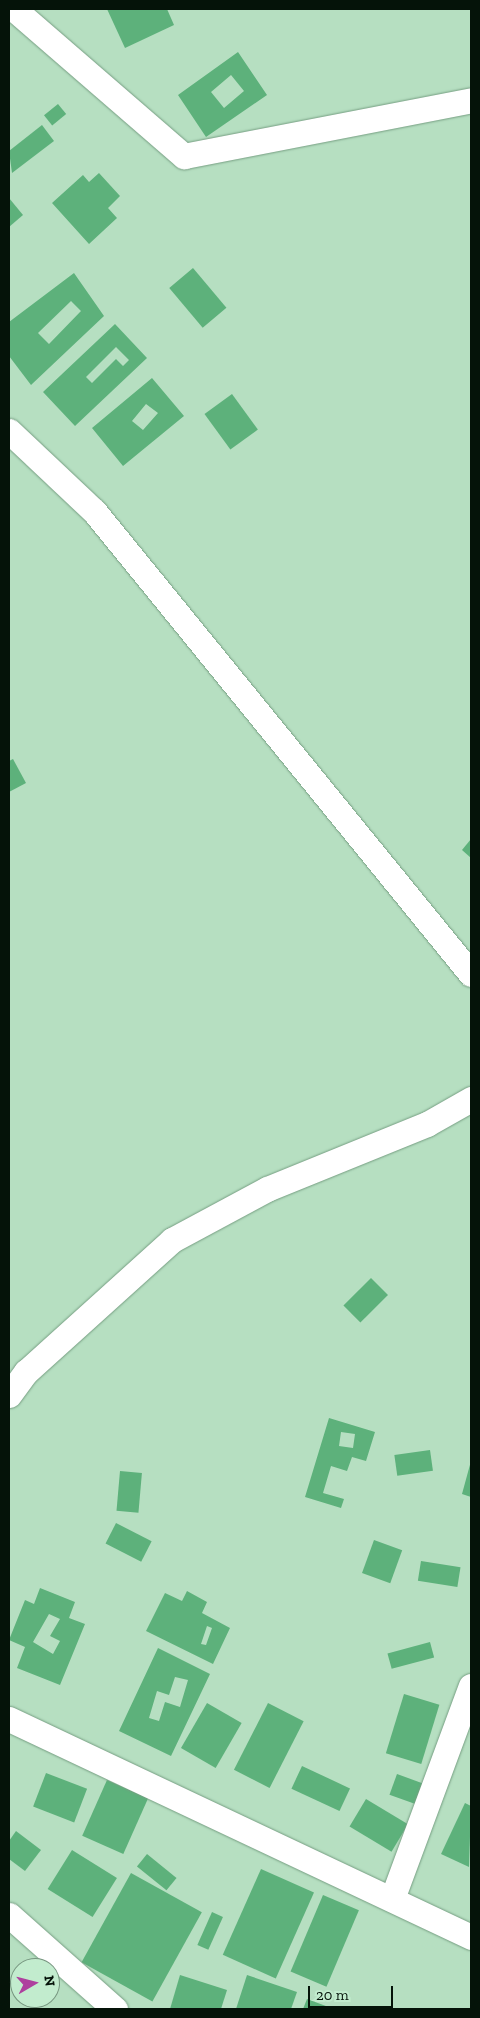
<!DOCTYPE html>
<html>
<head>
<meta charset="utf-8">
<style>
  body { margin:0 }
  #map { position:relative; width:480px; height:2018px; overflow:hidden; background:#b6dfc1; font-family:"Zilla Slab",serif }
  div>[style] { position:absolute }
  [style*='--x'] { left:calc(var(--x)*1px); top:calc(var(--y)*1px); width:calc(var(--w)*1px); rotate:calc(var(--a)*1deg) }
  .building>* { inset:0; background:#5db17b; transform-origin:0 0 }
  .roads { filter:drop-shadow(0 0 1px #769e82) drop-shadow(0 0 1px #769e82) }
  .street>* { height:25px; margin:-12.5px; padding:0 12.5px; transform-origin:12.5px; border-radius:12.5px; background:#fff }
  span { translate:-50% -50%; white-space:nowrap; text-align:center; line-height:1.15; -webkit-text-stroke:4.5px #c2ecce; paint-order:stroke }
  .frame { position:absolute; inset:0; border:10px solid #051309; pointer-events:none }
  .north { position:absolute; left:10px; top:1958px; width:50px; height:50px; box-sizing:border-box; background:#c2ecce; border:1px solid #76957f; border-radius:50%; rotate:82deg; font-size:14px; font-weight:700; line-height:20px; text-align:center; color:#051309 }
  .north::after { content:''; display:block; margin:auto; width:18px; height:22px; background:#ae409e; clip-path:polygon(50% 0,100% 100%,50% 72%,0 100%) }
  .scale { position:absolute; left:308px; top:1986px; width:85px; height:22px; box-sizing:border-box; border:2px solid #051309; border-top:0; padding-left:6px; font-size:15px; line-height:18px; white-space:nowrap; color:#051309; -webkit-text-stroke:4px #c2ecce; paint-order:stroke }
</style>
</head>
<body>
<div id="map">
  <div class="building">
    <i style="clip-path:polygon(107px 9px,167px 9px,174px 25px,125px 48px)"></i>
    <i style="clip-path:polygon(evenodd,238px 52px,267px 95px,206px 137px,178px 95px,238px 52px,231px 75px,244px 91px,224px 108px,211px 92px,231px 75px)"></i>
    <i style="left:58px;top:104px;width:13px;height:18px;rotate:51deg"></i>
    <i style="clip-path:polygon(42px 125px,54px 141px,12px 173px,9px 151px)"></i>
    <i style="clip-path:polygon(99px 173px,120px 196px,108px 208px,117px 218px,89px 244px,52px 203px,83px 175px,89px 182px)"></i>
    <i style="clip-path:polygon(9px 198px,23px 215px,9px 227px)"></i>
    <i style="left:193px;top:268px;width:52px;height:31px;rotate:50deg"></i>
    <i style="clip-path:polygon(evenodd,74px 273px,104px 316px,31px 385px,9px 356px,9px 322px,74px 273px,71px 301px,81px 311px,49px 344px,38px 333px,71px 301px)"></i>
    <i style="clip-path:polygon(evenodd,115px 324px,147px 358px,75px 426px,43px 392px,115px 324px,116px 347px,129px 360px,123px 366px,116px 359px,92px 383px,86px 377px,116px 347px)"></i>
    <i style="clip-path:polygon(evenodd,152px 378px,184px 416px,123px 466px,92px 428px,152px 378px,146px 404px,158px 413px,143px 430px,132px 421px,146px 404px)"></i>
    <i style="left:232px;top:394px;width:44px;height:34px;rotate:54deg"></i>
    <i style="clip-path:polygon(13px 759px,26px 783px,9px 792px,9px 761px)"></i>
    <i style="clip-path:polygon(471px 839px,471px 858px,462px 850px)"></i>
    <i style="left:371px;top:1278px;width:24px;height:39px;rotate:45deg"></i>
    <i style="clip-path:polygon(evenodd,329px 1418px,375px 1432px,366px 1461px,352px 1457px,347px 1471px,331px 1466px,323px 1493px,344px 1499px,341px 1508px,305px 1497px,329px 1418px,341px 1432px,355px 1434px,353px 1448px,339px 1446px,341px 1432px)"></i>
    <i style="left:430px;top:1450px;width:21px;height:36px;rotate:82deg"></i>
    <i style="clip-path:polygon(471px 1461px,471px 1497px,462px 1494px)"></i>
    <i style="left:120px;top:1471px;width:22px;height:40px;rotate:5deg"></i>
    <i style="left:116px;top:1523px;width:40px;height:23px;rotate:27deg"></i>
    <i style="left:374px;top:1540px;width:30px;height:35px;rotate:20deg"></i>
    <i style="left:421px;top:1561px;width:40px;height:20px;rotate:9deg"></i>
    <i style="clip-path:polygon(evenodd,40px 1588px,75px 1602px,69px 1618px,85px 1624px,60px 1685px,17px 1668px,25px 1647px,9px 1640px,25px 1600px,34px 1604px,40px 1588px,49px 1614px,60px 1619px,50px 1636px,60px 1641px,53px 1654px,33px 1642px,49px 1614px)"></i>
    <i style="clip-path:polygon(evenodd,187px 1591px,207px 1602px,202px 1613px,230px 1628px,213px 1664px,146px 1631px,165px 1593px,182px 1601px,187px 1591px,207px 1626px,212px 1628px,206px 1645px,201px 1644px,207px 1626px)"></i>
    <i style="left:430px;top:1642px;width:16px;height:44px;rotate:75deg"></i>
    <i style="clip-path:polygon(evenodd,158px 1648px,210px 1674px,171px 1756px,119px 1731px,158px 1648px,175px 1677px,188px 1680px,180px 1707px,165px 1702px,159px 1721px,149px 1718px,157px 1691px,169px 1695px,175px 1677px)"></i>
    <i style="left:404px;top:1694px;width:37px;height:62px;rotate:17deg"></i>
    <i style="left:207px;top:1703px;width:40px;height:52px;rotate:30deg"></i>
    <i style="left:268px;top:1703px;width:40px;height:75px;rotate:27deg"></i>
    <i style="left:302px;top:1766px;width:53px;height:25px;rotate:25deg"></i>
    <i style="left:46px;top:1773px;width:44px;height:36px;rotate:21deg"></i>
    <i style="left:397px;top:1774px;width:32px;height:22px;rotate:20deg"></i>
    <i style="left:107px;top:1780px;width:45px;height:61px;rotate:24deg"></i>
    <i style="left:366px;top:1799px;width:49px;height:32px;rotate:31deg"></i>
    <i style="clip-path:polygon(465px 1803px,471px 1806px,469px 1867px,441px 1854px)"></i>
    <i style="clip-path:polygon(16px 1831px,41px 1850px,25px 1871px,9px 1859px,9px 1841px)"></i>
    <i style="left:72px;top:1850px;width:53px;height:46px;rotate:32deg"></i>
    <i style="left:147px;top:1854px;width:38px;height:16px;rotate:39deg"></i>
    <i style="left:261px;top:1869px;width:58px;height:94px;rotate:24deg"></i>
    <i style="left:131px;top:1873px;width:81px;height:102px;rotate:29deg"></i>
    <i style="left:323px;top:1895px;width:39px;height:83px;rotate:23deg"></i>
    <i style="left:212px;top:1912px;width:12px;height:36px;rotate:24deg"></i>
    <i style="clip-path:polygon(180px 1975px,227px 1990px,221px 2009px,170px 2009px)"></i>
    <i style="clip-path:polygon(247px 1975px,297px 1992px,291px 2009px,236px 2009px)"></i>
    <i style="clip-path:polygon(307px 1999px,334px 2009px,303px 2009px)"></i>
  </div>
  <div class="roads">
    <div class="street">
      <i style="--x:14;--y:9;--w:225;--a:40.9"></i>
      <i style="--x:184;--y:156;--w:292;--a:-11"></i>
      <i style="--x:9;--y:431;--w:117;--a:43.3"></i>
      <i style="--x:94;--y:511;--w:597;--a:50.85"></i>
      <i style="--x:9;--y:1395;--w:29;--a:-54"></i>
      <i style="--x:26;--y:1372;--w:197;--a:-42.1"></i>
      <i style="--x:172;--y:1240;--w:108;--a:-28.2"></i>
      <i style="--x:267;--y:1189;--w:173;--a:-22.1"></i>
      <i style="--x:427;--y:1124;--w:51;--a:-29.6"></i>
      <i style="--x:9;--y:1719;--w:511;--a:25.26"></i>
      <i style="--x:392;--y:1899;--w:227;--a:-69.7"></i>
      <i style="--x:9;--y:1915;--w:142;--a:41.6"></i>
    </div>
  </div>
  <div class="frame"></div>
  <div class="north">N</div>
  <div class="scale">20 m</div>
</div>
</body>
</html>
